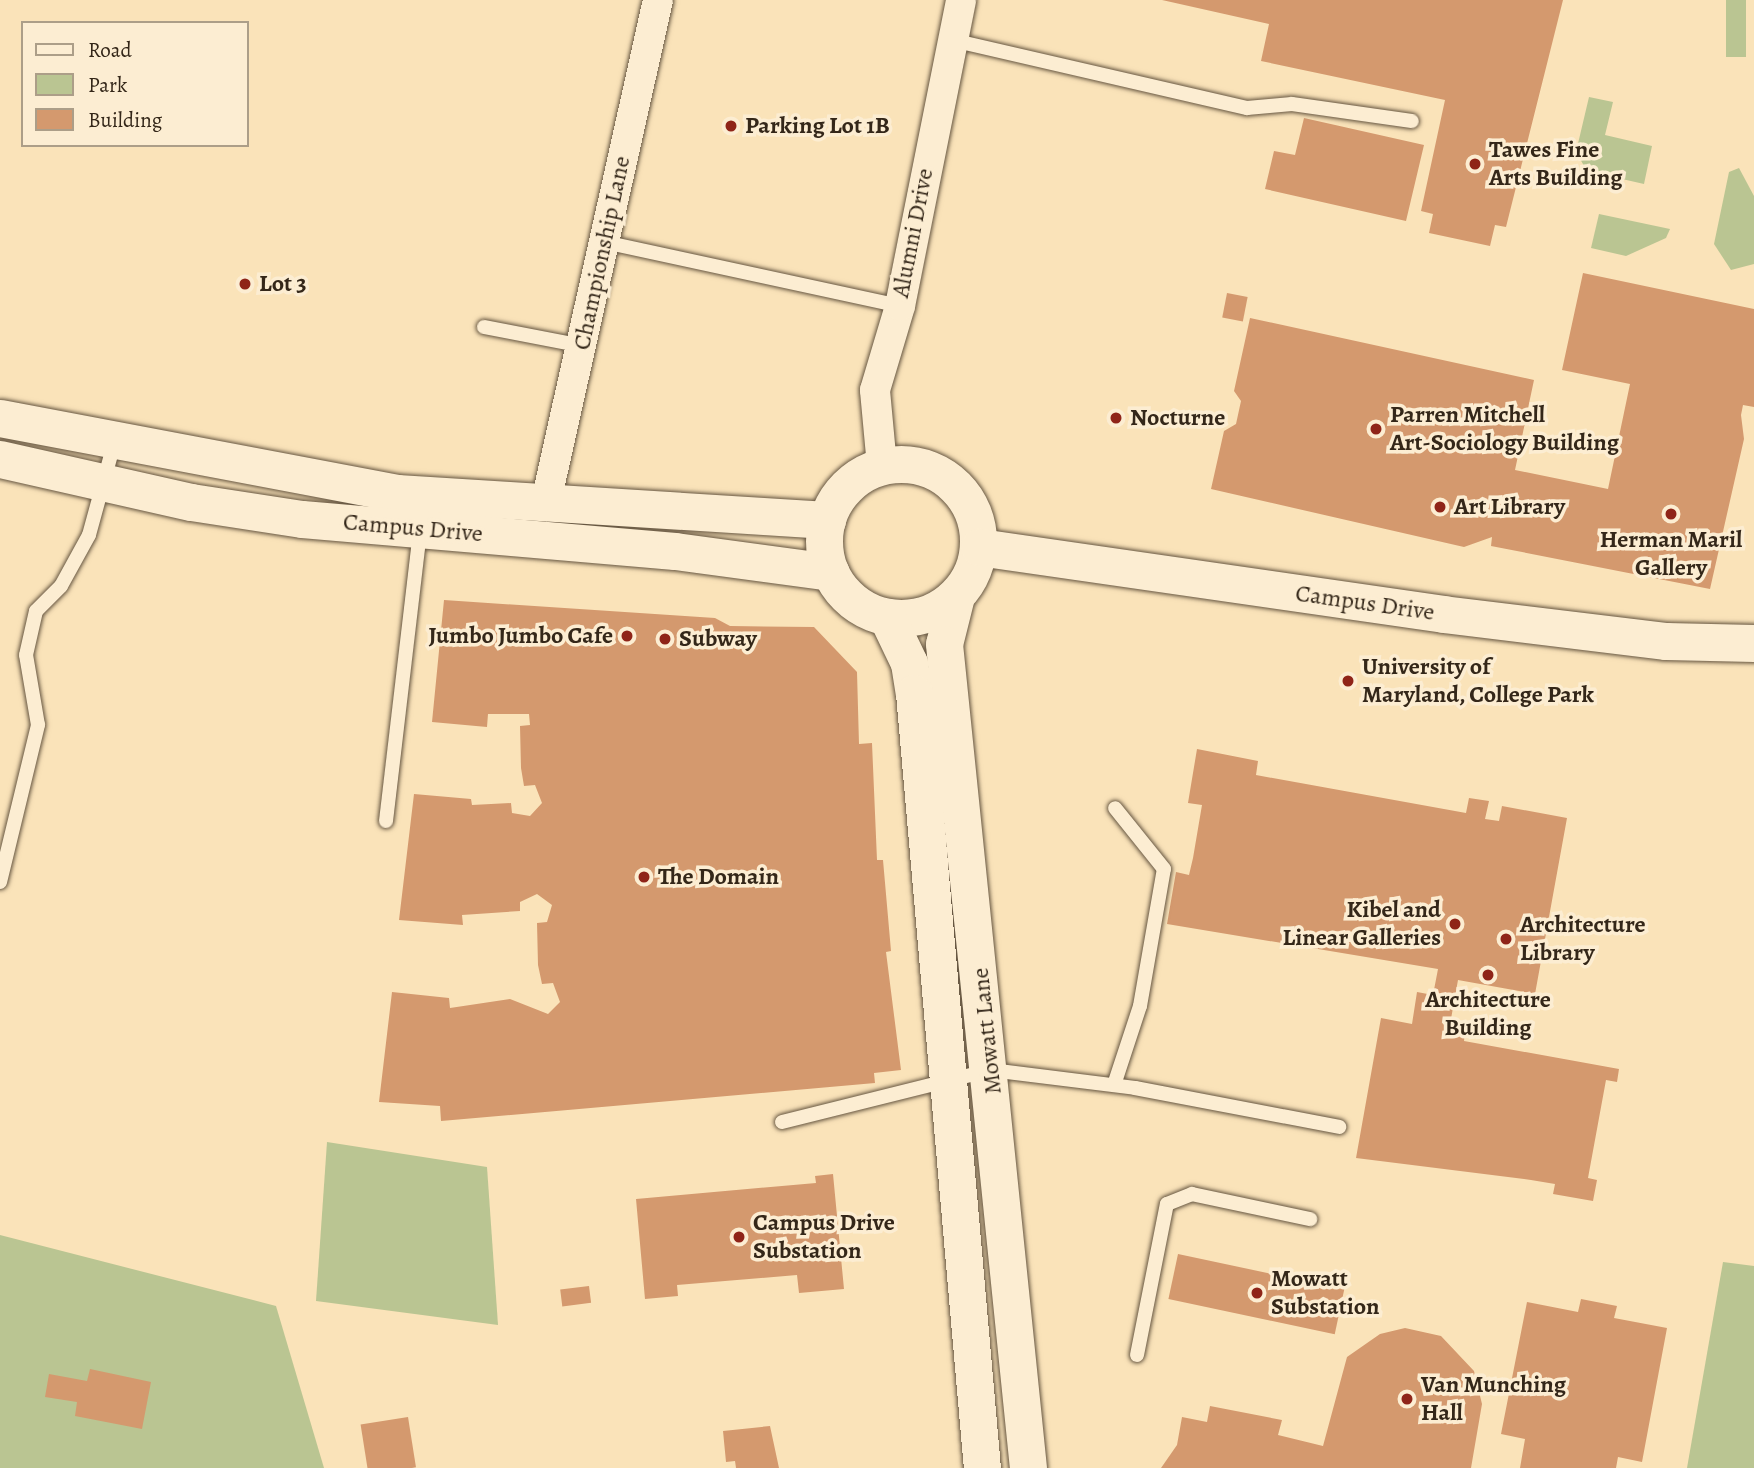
<!DOCTYPE html>
<html>
<head>
<meta charset="utf-8">
<style>
  body { margin:0 }
  #map { position:relative; width:1754px; height:1468px; overflow:hidden; background:#fae3b9; font-family:Alegreya,serif }
  div>[style] { position:absolute }
  [style*='--x'] { left:calc(var(--x)*1px); top:calc(var(--y)*1px); width:calc(var(--w)*1px); rotate:calc(var(--a)*1deg) }
  .green>* { inset:0; background:#bac592; transform-origin:0 0 }
  .building>* { inset:0; background:#d4996e; transform-origin:0 0 }
  .roads { filter:drop-shadow(0 0 2px #665641) drop-shadow(0 0 2px #665641) }
  .service>* { height:14px; margin:-7px; padding:0 7px; transform-origin:7px; border-radius:7px; background:#fcedd2 }
  .minor>* { height:30px; margin:-15px; padding:0 15px; transform-origin:15px; border-radius:15px; background:#fcedd2 }
  .tertiary>* { height:37px; margin:-18.5px; padding:0 18.5px; transform-origin:18.5px; border-radius:18.5px; background:#fcedd2 }
  .tertiary>.ring { margin:-18.5px; padding:0; box-sizing:content-box; background:none; border:37px solid #fcedd2; border-radius:50% }
  .dots>* { width:19px; height:19px; translate:-50% -50%; box-sizing:border-box; border:4px solid #fcedd2; border-radius:50% }
  span { translate:-50% -50%; white-space:nowrap; text-align:center; line-height:1.15; -webkit-text-stroke:7px #fcedd2; paint-order:stroke }
  .poi-label { font-size:24px; color:#342719; font-weight:700 }
  .left { translate:0 -50%; text-align:left }
  .right { translate:-100% -50%; text-align:right }
  .street-label { font-size:24px; color:#342719 }
  .legend { position:absolute; left:21px; top:21px; width:228px; height:126px; box-sizing:border-box; background:#fcedd2; border:2px solid #ac9e88; margin:0; padding:9px 12px; list-style:none; font-size:21px; color:#342719 }
  .legend li { display:flex; align-items:center; gap:14px; height:35px }
  .legend b { width:35px; border:2px solid #ac9e88 }
</style>
</head>
<body>
<div id="map">
  <div class="green">
    <i style="left:1726px;top:0;width:20px;height:57px"></i>
    <i style="clip-path:polygon(1589px 97px,1613px 102px,1605px 135px,1652px 146px,1644px 184px,1587px 171px,1576px 152px)"></i>
    <i style="clip-path:polygon(1739px 168px,1754px 196px,1754px 264px,1731px 270px,1714px 244px,1729px 172px)"></i>
    <i style="clip-path:polygon(1599px 214px,1670px 229px,1666px 238px,1626px 256px,1591px 248px)"></i>
    <i style="clip-path:polygon(327px 1142px,487px 1167px,498px 1325px,316px 1301px)"></i>
    <i style="clip-path:polygon(0 1235px,276px 1306px,324px 1468px,0 1468px)"></i>
    <i style="clip-path:polygon(1723px 1262px,1754px 1266px,1754px 1468px,1687px 1468px)"></i>
  </div>
  <div class="building">
    <i style="clip-path:polygon(1162px 0,1563px 0,1506px 227px,1495px 225px,1490px 246px,1429px 233px,1433px 214px,1421px 211px,1445px 100px,1261px 61px,1269px 24px)"></i>
    <i style="clip-path:polygon(1304px 118px,1424px 145px,1406px 221px,1265px 189px,1274px 151px,1295px 155px)"></i>
    <i style="clip-path:polygon(1583px 273px,1754px 309px,1754px 407px,1743px 405px,1741px 415px,1744px 439px,1710px 589px,1491px 546px,1492px 537px,1464px 547px,1211px 489px,1224px 431px,1236px 424px,1241px 401px,1234px 391px,1250px 318px,1534px 380px,1515px 470px,1608px 489px,1630px 384px,1562px 370px)"></i>
    <i style="left:1227px;top:293px;width:21px;height:25px;rotate:11deg"></i>
    <i style="clip-path:polygon(444px 600px,715px 618px,730px 626px,814px 627px,857px 672px,859px 744px,872px 743px,877px 860px,883px 860px,891px 951px,886px 952px,901px 1070px,874px 1073px,875px 1083px,441px 1121px,440px 1106px,379px 1102px,392px 992px,449px 998px,450px 1008px,510px 999px,548px 1014px,560px 1002px,553px 983px,542px 984px,538px 965px,537px 923px,547px 922px,552px 905px,537px 894px,520px 902px,520px 911px,462px 915px,463px 925px,399px 920px,414px 794px,471px 799px,472px 805px,511px 803px,512px 813px,530px 816px,542px 803px,535px 785px,524px 786px,521px 768px,520px 726px,530px 725px,529px 714px,488px 714px,487px 727px,432px 722px)"></i>
    <i style="clip-path:polygon(1197px 749px,1258px 761px,1256px 775px,1466px 813px,1469px 798px,1489px 801px,1485px 819px,1499px 821px,1502px 806px,1567px 818px,1535px 994px,1458px 980px,1449px 1030px,1465px 1033px,1464px 1041px,1619px 1069px,1617px 1082px,1606px 1080px,1588px 1178px,1597px 1180px,1593px 1201px,1553px 1194px,1555px 1184px,1531px 1180px,1356px 1158px,1381px 1018px,1412px 1024px,1417px 992px,1433px 995px,1438px 969px,1167px 924px,1176px 872px,1189px 875px,1193px 858px,1202px 805px,1188px 803px)"></i>
    <i style="clip-path:polygon(833px 1174px,844px 1289px,799px 1293px,797px 1275px,677px 1285px,678px 1296px,645px 1299px,636px 1199px,816px 1183px,815px 1176px)"></i>
    <i style="left:1178px;top:1254px;width:170px;height:46px;rotate:12deg"></i>
    <i style="left:589px;top:1286px;width:17px;height:29px;rotate:83deg"></i>
    <i style="clip-path:polygon(1581px 1299px,1617px 1306px,1614px 1318px,1667px 1328px,1642px 1462px,1618px 1457px,1616px 1468px,1520px 1468px,1525px 1439px,1501px 1434px,1527px 1302px,1578px 1312px)"></i>
    <i style="clip-path:polygon(1405px 1328px,1441px 1336px,1474px 1371px,1482px 1404px,1471px 1468px,1161px 1468px,1177px 1445px,1182px 1417px,1207px 1422px,1210px 1406px,1282px 1420px,1278px 1435px,1323px 1446px,1347px 1357px,1380px 1334px)"></i>
    <i style="clip-path:polygon(90px 1369px,151px 1382px,142px 1429px,75px 1416px,77px 1402px,45px 1397px,49px 1374px,87px 1381px)"></i>
    <i style="left:408px;top:1417px;width:51px;height:48px;rotate:81deg"></i>
    <i style="clip-path:polygon(770px 1426px,779px 1468px,736px 1468px,735px 1461px,726px 1462px,723px 1431px)"></i>
  </div>
  <div class="roads">
    <div class="service">
      <i style="--x:952;--y:40;--w:303;--a:13"></i>
      <i style="--x:1247;--y:108;--w:45;--a:-5.1"></i>
      <i style="--x:1292;--y:104;--w:121;--a:8.1"></i>
      <i style="--x:604;--y:242;--w:303;--a:12.2"></i>
      <i style="--x:484;--y:327;--w:101;--a:10.9"></i>
      <i style="--x:386;--y:821;--w:293;--a:-83.3"></i>
      <i style="--x:0;--y:882;--w:162;--a:-76.4"></i>
      <i style="--x:38;--y:725;--w:71;--a:-99.7"></i>
      <i style="--x:26;--y:655;--w:45;--a:-77.2"></i>
      <i style="--x:36;--y:611;--w:35;--a:-45"></i>
      <i style="--x:61;--y:586;--w:58;--a:-61.2"></i>
      <i style="--x:89;--y:535;--w:98;--a:-74.7"></i>
      <i style="--x:1114;--y:1085;--w:83;--a:-71.8"></i>
      <i style="--x:1140;--y:1006;--w:139;--a:-80.1"></i>
      <i style="--x:1164;--y:869;--w:78;--a:-128.8"></i>
      <i style="--x:782;--y:1122;--w:215;--a:-14"></i>
      <i style="--x:991;--y:1070;--w:145;--a:7.1"></i>
      <i style="--x:1135;--y:1088;--w:208;--a:10.8"></i>
      <i style="--x:1137;--y:1355;--w:154;--a:-78.8"></i>
      <i style="--x:1167;--y:1204;--w:27;--a:-22"></i>
      <i style="--x:1192;--y:1194;--w:121;--a:12"></i>
    </div>
    <div class="minor">
      <i style="--x:882;--y:466;--w:76;--a:-95.3"></i>
      <i style="--x:875;--y:390;--w:88;--a:-73.4"></i>
      <i style="--x:900;--y:306;--w:312;--a:-78.7"></i>
      <i style="--x:545;--y:506;--w:518;--a:-77.41"></i>
    </div>
    <div class="tertiary">
      <i style="--x:0;--y:418;--w:404;--a:10.7"></i>
      <i style="--x:397;--y:493;--w:431;--a:3.6"></i>
      <i style="--x:0;--y:459;--w:196;--a:12.7"></i>
      <i style="--x:191;--y:502;--w:112;--a:8.7"></i>
      <i style="--x:302;--y:519;--w:374;--a:4.9"></i>
      <i style="--x:675;--y:551;--w:157;--a:7.7"></i>
      <i class="ring" style="left:824px;top:464px;width:117px;height:117px"></i>
      <i style="--x:979;--y:547;--w:469;--a:8.2"></i>
      <i style="--x:1443;--y:614;--w:225;--a:6.9"></i>
      <i style="--x:1666;--y:641;--w:88;--a:1.3"></i>
      <i style="--x:956;--y:596;--w:49;--a:104"></i>
      <i style="--x:944;--y:644;--w:828;--a:84.18"></i>
      <i style="--x:887;--y:617;--w:51;--a:64.4"></i>
      <i style="--x:909;--y:663;--w:30;--a:81"></i>
      <i style="--x:914;--y:693;--w:778;--a:84.99"></i>
    </div>
  </div>
  <div class="dots">
    <i style="left:731px;top:126px;background:#8f2418"></i>
    <i style="left:1475px;top:164px;background:#8f2418"></i>
    <i style="left:245px;top:284px;background:#8f2418"></i>
    <i style="left:1116px;top:418px;background:#8f2418"></i>
    <i style="left:1376px;top:429px;background:#8f2418"></i>
    <i style="left:1440px;top:507px;background:#8f2418"></i>
    <i style="left:1671px;top:514px;background:#8f2418"></i>
    <i style="left:627px;top:636px;background:#8f2418"></i>
    <i style="left:665px;top:639px;background:#8f2418"></i>
    <i style="left:1348px;top:681px;background:#8f2418"></i>
    <i style="left:644px;top:877px;background:#8f2418"></i>
    <i style="left:1455px;top:924px;background:#8f2418"></i>
    <i style="left:1506px;top:939px;background:#8f2418"></i>
    <i style="left:1488px;top:975px;background:#8f2418"></i>
    <i style="left:739px;top:1237px;background:#8f2418"></i>
    <i style="left:1257px;top:1293px;background:#8f2418"></i>
    <i style="left:1407px;top:1399px;background:#8f2418"></i>
  </div>
  <div class="poi-label">
    <span class="left" style="left:745px;top:126px">Parking Lot 1B</span>
    <span class="left" style="left:1489px;top:164px">Tawes Fine<br>Arts Building</span>
    <span class="left" style="left:259px;top:284px">Lot 3</span>
    <span class="left" style="left:1390px;top:429px">Parren Mitchell<br>Art-Sociology Building</span>
    <span class="left" style="left:1130px;top:418px">Nocturne</span>
    <span class="left" style="left:1454px;top:507px">Art Library</span>
    <span style="left:1671px;top:554px">Herman Maril<br>Gallery</span>
    <span class="right" style="left:613px;top:636px">Jumbo Jumbo Cafe</span>
    <span class="left" style="left:679px;top:639px">Subway</span>
    <span class="left" style="left:1362px;top:681px">University of<br>Maryland, College Park</span>
    <span class="left" style="left:658px;top:877px">The Domain</span>
    <span class="right" style="left:1441px;top:924px">Kibel and<br>Linear Galleries</span>
    <span class="left" style="left:1520px;top:939px">Architecture<br>Library</span>
    <span style="left:1488px;top:1014px">Architecture<br>Building</span>
    <span class="left" style="left:753px;top:1237px">Campus Drive<br>Substation</span>
    <span class="left" style="left:1271px;top:1293px">Mowatt<br>Substation</span>
    <span class="left" style="left:1421px;top:1399px">Van Munching<br>Hall</span>
  </div>
  <div class="street-label">
    <span style="left:913px;top:233px;rotate:-79deg">Alumni Drive</span>
    <span style="left:602px;top:253px;rotate:-78deg">Championship Lane</span>
    <span style="left:413px;top:528px;rotate:5deg">Campus Drive</span>
    <span style="left:1365px;top:603px;rotate:8deg">Campus Drive</span>
    <span style="left:987px;top:1031px;rotate:-96deg">Mowatt Lane</span>
  </div>
  <ul class="legend">
  <li><b style="height:9px;background:#fcedd2"></b>Road</li>
  <li><b style="height:19px;background:#bac592"></b>Park</li>
  <li><b style="height:19px;background:#d4996e"></b>Building</li>
  </ul>
</div>
</body>
</html>
